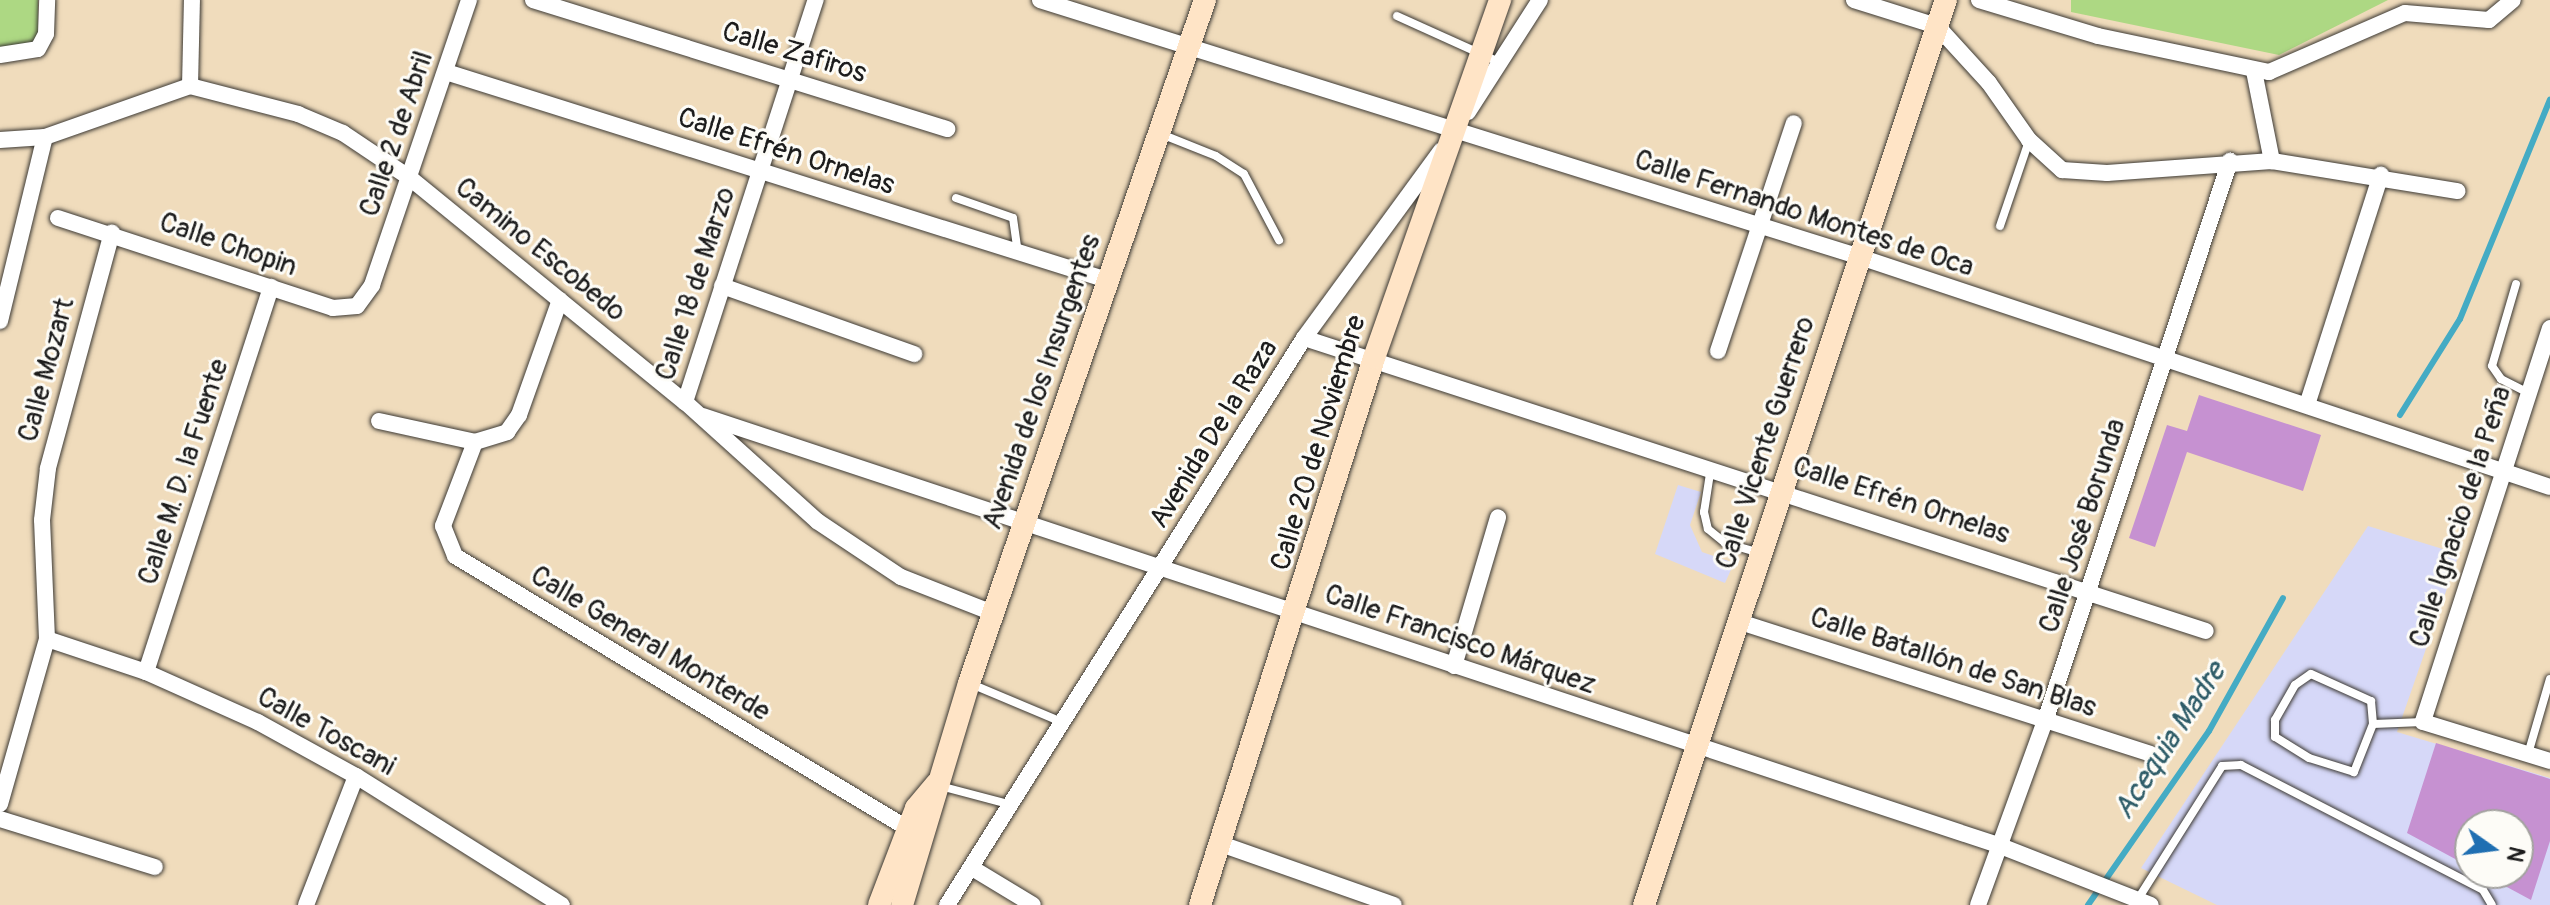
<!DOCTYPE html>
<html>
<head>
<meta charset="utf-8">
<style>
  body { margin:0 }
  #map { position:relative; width:2550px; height:905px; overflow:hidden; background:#f0dcbc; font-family:Pangolin,sans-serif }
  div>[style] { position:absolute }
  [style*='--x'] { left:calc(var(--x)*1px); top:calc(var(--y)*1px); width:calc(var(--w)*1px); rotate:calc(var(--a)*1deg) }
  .built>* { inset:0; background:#d6d8f8 }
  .green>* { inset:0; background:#add883; transform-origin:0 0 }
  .stream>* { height:6px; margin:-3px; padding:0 3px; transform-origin:3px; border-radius:3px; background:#44abc4 }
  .building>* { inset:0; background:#c691d1 }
  .roads { filter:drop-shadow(0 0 2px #3c3934) drop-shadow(0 0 2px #3c3934) }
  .lane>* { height:8px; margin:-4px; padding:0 4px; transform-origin:4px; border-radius:4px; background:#fff }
  .street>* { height:16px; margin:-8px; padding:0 8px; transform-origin:8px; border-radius:8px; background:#fff }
  .secondary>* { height:22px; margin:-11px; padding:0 11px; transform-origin:11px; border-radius:11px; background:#ffe4c6 }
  span { translate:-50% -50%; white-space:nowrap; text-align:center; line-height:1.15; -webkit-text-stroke:6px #fdfcf7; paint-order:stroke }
  .street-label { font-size:28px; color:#1c1c1c }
  .water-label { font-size:30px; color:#2e5c68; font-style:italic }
  .north { position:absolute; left:2454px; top:809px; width:80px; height:80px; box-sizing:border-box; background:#fdfcf7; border:2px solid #a3a29f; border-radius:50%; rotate:104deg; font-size:22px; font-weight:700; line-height:32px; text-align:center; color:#1c1c1c }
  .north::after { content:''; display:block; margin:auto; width:28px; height:36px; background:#1f6fb2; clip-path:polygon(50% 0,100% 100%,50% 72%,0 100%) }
</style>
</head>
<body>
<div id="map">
  <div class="built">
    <i style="clip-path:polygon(1678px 485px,1701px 492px,1690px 525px,1702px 552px,1734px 563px,1725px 583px,1655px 554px)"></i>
    <i style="clip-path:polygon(evenodd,2368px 526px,2459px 554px,2397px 732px,2550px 778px,2550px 905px,2217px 905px,2141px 868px,2368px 526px,2470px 825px,2518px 825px,2518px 873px,2470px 873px,2470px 825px)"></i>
  </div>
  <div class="green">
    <i style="left:0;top:0;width:38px;height:54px"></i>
    <i style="clip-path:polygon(2071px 0,2388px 0,2279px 55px,2071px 12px)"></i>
  </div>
  <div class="stream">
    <i style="--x:2400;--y:415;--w:113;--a:-58"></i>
    <i style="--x:2460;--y:319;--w:237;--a:-67.7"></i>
    <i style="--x:2088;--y:905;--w:212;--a:-55.2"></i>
    <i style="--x:2209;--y:731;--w:152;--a:-60.9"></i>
  </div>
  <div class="building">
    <i style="clip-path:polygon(2199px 395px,2321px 435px,2303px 491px,2187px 452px,2155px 547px,2129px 538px,2167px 425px,2187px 431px)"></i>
    <i style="clip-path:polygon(2436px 743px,2550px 779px,2550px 841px,2531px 900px,2481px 873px,2518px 873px,2518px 825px,2470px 825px,2470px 867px,2407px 833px)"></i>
  </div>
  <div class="roads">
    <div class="lane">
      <i style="--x:1397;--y:16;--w:112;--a:24.3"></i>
      <i style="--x:1161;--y:134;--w:59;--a:21.8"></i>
      <i style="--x:1216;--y:156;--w:33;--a:33"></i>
      <i style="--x:1244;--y:174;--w:75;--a:62.1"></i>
      <i style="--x:956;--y:198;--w:60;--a:19.3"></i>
      <i style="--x:1013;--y:218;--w:36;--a:82"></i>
      <i style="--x:2000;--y:226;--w:90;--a:-71.2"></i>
      <i style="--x:2516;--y:284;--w:85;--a:106.3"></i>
      <i style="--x:2492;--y:366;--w:16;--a:55"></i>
      <i style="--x:2501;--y:379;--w:30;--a:27"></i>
      <i style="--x:1711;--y:467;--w:46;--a:98.8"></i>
      <i style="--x:1704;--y:512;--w:17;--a:77"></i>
      <i style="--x:1708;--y:529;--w:22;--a:39"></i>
      <i style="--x:1725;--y:543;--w:37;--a:16"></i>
      <i style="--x:2311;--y:674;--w:66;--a:24.2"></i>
      <i style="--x:2371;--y:701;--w:23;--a:85"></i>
      <i style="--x:2373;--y:724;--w:52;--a:111.6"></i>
      <i style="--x:2354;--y:772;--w:47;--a:-162.7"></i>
      <i style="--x:2309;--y:758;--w:40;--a:-148"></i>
      <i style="--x:2275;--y:737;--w:17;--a:-90"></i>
      <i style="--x:2275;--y:720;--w:40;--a:-60.3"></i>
      <i style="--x:2295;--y:685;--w:19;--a:-35"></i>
      <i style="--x:969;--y:683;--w:103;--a:22.8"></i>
      <i style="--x:2373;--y:724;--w:50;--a:-2.3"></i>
      <i style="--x:2528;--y:754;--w:78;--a:-73.7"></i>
      <i style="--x:940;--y:786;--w:74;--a:14.8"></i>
      <i style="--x:2138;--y:899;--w:157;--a:-57.7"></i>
      <i style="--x:2222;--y:766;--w:19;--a:-3"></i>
      <i style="--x:2241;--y:765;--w:272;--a:27.3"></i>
      <i style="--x:2483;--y:890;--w:17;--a:59"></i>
    </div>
    <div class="street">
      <i style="--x:533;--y:0;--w:434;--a:17.3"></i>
      <i style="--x:1040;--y:0;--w:856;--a:17.4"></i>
      <i style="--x:1857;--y:256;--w:730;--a:18.43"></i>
      <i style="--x:1854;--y:0;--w:87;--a:17.4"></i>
      <i style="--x:1937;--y:26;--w:77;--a:47.6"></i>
      <i style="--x:1989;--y:83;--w:70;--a:54.9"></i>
      <i style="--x:2029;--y:140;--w:45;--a:42.3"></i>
      <i style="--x:2062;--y:170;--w:45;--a:3.8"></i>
      <i style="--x:2107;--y:173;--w:165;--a:-4.2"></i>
      <i style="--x:2272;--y:161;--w:188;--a:9.2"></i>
      <i style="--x:1979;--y:0;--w:124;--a:16.8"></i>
      <i style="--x:2098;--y:36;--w:175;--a:11.9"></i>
      <i style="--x:2269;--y:72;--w:148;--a:-23.5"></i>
      <i style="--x:2405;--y:13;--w:84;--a:4.8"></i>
      <i style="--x:2489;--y:20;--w:31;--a:-40"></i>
      <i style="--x:0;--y:55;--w:38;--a:-9"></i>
      <i style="--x:38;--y:49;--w:17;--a:-62"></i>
      <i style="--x:46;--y:34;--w:34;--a:-88"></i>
      <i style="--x:2254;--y:71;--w:92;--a:78.7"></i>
      <i style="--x:446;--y:72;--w:696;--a:17.47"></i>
      <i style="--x:190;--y:86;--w:86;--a:-88.7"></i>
      <i style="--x:1468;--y:112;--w:133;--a:-57.3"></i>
      <i style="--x:0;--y:140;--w:45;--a:-3.8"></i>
      <i style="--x:45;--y:137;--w:154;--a:-19.4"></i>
      <i style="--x:190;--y:86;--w:112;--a:14.5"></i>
      <i style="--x:298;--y:114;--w:49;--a:22.9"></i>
      <i style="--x:343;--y:133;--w:81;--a:33.9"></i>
      <i style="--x:410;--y:178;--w:355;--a:39.2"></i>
      <i style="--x:685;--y:402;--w:178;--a:42"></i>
      <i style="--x:817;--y:521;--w:101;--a:33.7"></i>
      <i style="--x:901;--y:577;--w:99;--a:21.4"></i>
      <i style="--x:58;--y:218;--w:289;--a:18.1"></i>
      <i style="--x:333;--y:308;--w:24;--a:-5"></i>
      <i style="--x:357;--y:306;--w:26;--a:-54"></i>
      <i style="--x:372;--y:285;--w:301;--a:-71.2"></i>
      <i style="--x:722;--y:286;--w:204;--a:19.5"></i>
      <i style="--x:0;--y:321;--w:189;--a:-76.3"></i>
      <i style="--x:2550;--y:328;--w:414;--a:107.9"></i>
      <i style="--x:2423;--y:722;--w:133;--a:17.1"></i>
      <i style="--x:1304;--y:338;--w:948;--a:18"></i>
      <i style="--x:1718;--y:351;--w:240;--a:-71.6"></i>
      <i style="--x:685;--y:402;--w:423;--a:-72"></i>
      <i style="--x:2307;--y:405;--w:242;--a:-72.2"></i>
      <i style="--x:703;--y:416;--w:1364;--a:18.33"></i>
      <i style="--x:1998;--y:845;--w:164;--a:21.4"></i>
      <i style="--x:379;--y:421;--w:98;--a:12.3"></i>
      <i style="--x:475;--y:442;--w:34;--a:-17"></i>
      <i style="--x:507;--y:432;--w:21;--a:-55"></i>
      <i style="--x:519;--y:415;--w:122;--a:-70.4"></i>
      <i style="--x:475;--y:442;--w:90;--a:110.9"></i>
      <i style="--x:443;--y:526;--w:32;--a:68"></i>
      <i style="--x:455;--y:556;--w:539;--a:31.04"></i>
      <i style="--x:1740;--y:622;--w:431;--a:17.8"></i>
      <i style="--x:47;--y:639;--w:104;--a:18.4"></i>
      <i style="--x:146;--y:672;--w:123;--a:24.1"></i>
      <i style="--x:258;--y:722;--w:112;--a:28.9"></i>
      <i style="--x:356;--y:776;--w:243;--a:32.1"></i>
      <i style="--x:1454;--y:666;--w:155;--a:-73.5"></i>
      <i style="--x:146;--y:672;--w:405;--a:-72"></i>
      <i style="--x:0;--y:804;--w:172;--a:-74.1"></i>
      <i style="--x:47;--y:639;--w:119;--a:-92.4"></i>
      <i style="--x:42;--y:520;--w:52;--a:-83.4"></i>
      <i style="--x:48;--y:468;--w:244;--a:-74.8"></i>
      <i style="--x:0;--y:819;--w:162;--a:17.2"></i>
      <i style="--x:1221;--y:844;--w:183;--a:19.4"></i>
      <i style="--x:972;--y:868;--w:71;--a:31.2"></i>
      <i style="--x:306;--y:905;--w:138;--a:-68.8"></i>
      <i style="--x:947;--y:905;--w:670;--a:-57.8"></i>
      <i style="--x:1304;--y:338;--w:232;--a:-53.8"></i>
      <i style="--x:1978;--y:905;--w:196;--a:-70"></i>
      <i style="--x:2045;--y:721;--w:590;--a:-71.72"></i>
    </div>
    <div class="secondary">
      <i style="--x:879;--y:905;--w:104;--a:-69.1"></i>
      <i style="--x:916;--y:808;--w:31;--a:-50"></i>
      <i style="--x:902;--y:905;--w:232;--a:-73.2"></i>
      <i style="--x:969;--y:683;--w:723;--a:-70.94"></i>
      <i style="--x:1200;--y:905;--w:574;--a:-72.35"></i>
      <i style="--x:1374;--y:358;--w:380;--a:-70.6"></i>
      <i style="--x:1644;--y:905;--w:954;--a:-71.55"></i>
    </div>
  </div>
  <div class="street-label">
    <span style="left:794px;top:53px;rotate:17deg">Calle Zafiros</span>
    <span style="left:397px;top:134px;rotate:-71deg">Calle 2 de Abril</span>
    <span style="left:786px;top:152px;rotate:18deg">Calle Efrén Ornelas</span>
    <span style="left:1804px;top:214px;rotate:18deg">Calle Fernando Montes de Oca</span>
    <span style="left:228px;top:245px;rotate:19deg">Calle Chopin</span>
    <span style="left:540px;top:250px;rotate:39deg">Camino Escobedo</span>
    <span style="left:696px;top:284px;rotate:-72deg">Calle 18 de Marzo</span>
    <span style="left:47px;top:370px;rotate:-75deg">Calle Mozart</span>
    <span style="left:1042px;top:382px;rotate:-71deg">Avenida de los Insurgentes</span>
    <span style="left:1214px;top:434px;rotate:-58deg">Avenida De la Raza</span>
    <span style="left:1319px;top:443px;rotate:-73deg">Calle 20 de Noviembre</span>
    <span style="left:1766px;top:443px;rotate:-72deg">Calle Vicente Guerrero</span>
    <span style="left:184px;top:472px;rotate:-72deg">Calle M. D. la Fuente</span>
    <span style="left:1901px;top:501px;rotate:18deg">Calle Efrén Ornelas</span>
    <span style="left:2461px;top:517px;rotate:-72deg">Calle Ignacio de la Peña</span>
    <span style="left:2083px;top:526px;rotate:-72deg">Calle José Borunda</span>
    <span style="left:1460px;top:640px;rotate:19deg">Calle Francisco Márquez</span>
    <span style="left:650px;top:644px;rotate:31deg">Calle General Monterde</span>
    <span style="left:1953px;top:663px;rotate:18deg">Calle Batallón de San Blas</span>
    <span style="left:326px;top:732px;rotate:29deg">Calle Toscani</span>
  </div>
  <div class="water-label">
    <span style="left:2170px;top:741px;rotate:-57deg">Acequia Madre</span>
  </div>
  <div class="north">N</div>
</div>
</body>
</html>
